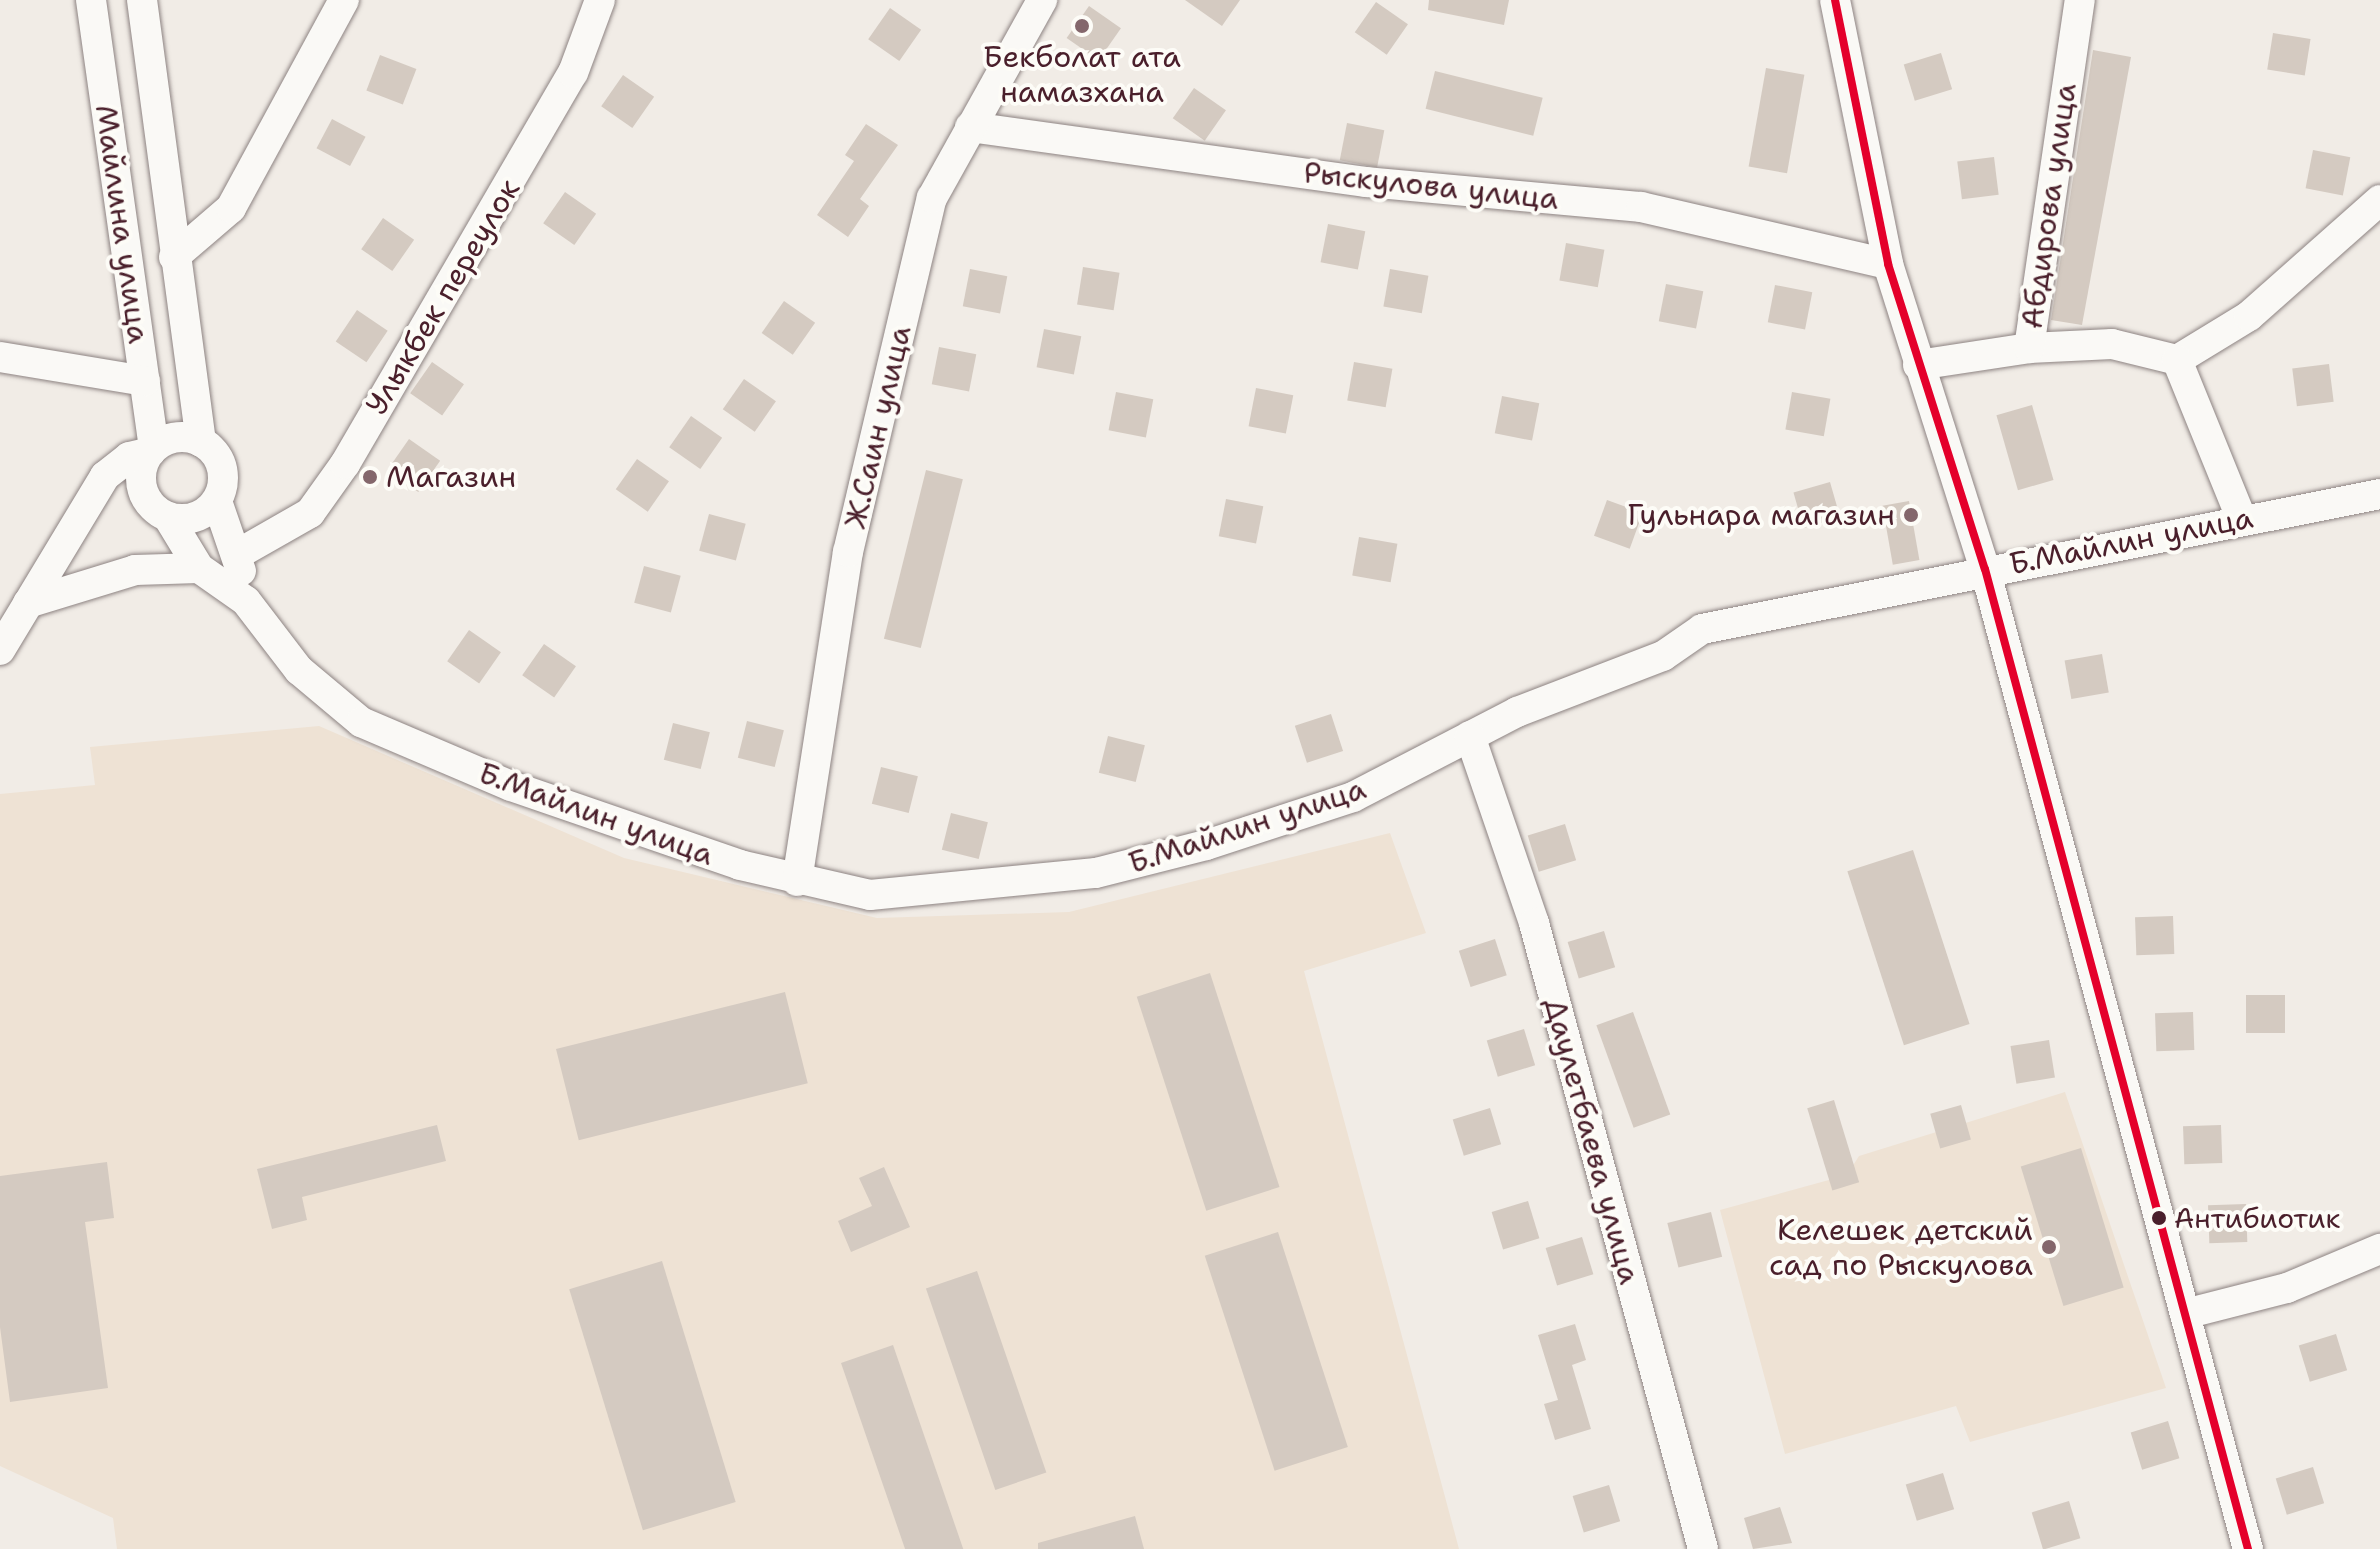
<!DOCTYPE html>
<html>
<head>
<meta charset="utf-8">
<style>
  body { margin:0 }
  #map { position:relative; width:2380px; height:1549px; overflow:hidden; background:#f1ece6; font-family:"Shantell Sans",sans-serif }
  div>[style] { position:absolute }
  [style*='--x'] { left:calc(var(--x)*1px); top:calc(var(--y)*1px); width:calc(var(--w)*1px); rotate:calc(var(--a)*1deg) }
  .built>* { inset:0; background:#eee2d4 }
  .building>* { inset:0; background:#d4cac1; transform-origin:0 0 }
  .roads { filter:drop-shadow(0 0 2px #8d8382) drop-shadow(0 0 2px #8d8382) }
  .minor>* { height:30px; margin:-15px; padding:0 15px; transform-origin:15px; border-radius:15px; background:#faf9f6 }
  .minor>.ring { margin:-15px; padding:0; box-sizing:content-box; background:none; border:30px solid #faf9f6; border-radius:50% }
  .bus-1>* { height:8px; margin:-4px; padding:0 4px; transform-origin:4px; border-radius:4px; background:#e4002b }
  .dots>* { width:22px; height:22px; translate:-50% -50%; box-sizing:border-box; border:4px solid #fdfcf7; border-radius:50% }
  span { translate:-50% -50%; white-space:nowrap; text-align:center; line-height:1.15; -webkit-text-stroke:8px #fdfcf7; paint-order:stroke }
  .bus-label { font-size:28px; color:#4a1f2b }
  .left { translate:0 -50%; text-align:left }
  .poi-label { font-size:30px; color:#4a1f2b }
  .right { translate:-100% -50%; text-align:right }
  .street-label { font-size:30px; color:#4a1f2b }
</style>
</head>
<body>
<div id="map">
  <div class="built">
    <i style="clip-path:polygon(319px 726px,624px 858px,877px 918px,1069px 912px,1390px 833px,1426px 933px,1304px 971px,1459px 1549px,117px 1549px,113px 1518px,0 1466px,0 794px,95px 785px,90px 747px)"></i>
    <i style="clip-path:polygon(2065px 1092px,2166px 1388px,1970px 1442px,1956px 1406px,1785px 1454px,1720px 1210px,1847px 1175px,1859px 1156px)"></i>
  </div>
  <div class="building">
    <i style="clip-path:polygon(1185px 0,1240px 0,1222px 26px)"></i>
    <i style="clip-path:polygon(1429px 0,1509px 0,1504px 25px,1428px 10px)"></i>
    <i style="left:1376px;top:2px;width:39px;height:37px;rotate:35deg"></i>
    <i style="left:1089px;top:6px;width:39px;height:39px;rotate:35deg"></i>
    <i style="left:890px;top:8px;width:38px;height:38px;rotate:35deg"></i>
    <i style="left:2273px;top:33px;width:38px;height:37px;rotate:9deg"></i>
    <i style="clip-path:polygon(2093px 50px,2131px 57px,2082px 325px,2051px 320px)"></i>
    <i style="left:1941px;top:53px;width:38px;height:39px;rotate:73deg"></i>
    <i style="left:380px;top:55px;width:39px;height:38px;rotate:21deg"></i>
    <i style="left:1766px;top:68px;width:39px;height:100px;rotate:10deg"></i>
    <i style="left:1435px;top:71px;width:111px;height:39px;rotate:14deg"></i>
    <i style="left:623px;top:75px;width:38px;height:38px;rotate:35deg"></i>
    <i style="left:1194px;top:88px;width:39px;height:37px;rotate:35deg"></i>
    <i style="left:332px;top:119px;width:38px;height:33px;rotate:28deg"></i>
    <i style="left:1347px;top:123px;width:38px;height:38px;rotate:11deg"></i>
    <i style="clip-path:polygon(866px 124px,898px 145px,860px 199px,869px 206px,848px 237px,817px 215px,854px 161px,845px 155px)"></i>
    <i style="left:2313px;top:150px;width:38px;height:39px;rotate:11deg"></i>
    <i style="left:1994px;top:157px;width:38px;height:37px;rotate:83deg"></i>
    <i style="left:565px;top:192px;width:38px;height:38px;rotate:35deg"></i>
    <i style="left:383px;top:218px;width:38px;height:38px;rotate:35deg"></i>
    <i style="left:1328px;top:224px;width:38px;height:39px;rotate:11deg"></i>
    <i style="left:1566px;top:243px;width:39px;height:38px;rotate:10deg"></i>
    <i style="left:1083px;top:267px;width:37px;height:38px;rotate:9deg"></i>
    <i style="left:970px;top:269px;width:38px;height:38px;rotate:11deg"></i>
    <i style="left:1390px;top:269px;width:39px;height:38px;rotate:10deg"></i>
    <i style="left:1666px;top:284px;width:38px;height:38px;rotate:11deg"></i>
    <i style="left:1775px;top:285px;width:38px;height:38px;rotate:11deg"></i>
    <i style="left:784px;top:301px;width:38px;height:39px;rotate:35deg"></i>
    <i style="left:357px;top:310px;width:37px;height:38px;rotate:34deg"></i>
    <i style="left:1044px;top:329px;width:38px;height:39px;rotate:11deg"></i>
    <i style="left:939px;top:347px;width:38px;height:38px;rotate:11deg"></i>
    <i style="left:432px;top:362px;width:39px;height:38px;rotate:35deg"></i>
    <i style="left:1354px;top:362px;width:39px;height:39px;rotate:10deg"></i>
    <i style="left:2329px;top:364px;width:38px;height:37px;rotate:83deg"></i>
    <i style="left:744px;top:379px;width:39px;height:37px;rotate:35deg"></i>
    <i style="left:1256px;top:388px;width:38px;height:39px;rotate:11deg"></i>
    <i style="left:1116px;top:392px;width:38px;height:39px;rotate:11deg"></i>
    <i style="left:1792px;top:392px;width:39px;height:38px;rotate:10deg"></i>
    <i style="left:1502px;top:396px;width:38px;height:38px;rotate:11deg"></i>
    <i style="left:2032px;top:405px;width:78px;height:37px;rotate:74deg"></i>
    <i style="left:691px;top:416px;width:38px;height:38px;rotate:35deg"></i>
    <i style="left:409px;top:439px;width:38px;height:38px;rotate:35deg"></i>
    <i style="left:637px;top:459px;width:39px;height:37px;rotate:35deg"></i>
    <i style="left:926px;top:470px;width:38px;height:174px;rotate:14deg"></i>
    <i style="left:1830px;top:482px;width:37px;height:38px;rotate:74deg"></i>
    <i style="left:1226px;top:499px;width:38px;height:38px;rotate:11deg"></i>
    <i style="left:1607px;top:500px;width:38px;height:38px;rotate:20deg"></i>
    <i style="left:1909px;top:501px;width:60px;height:27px;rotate:80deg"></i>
    <i style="left:709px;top:514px;width:38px;height:38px;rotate:15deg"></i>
    <i style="left:1359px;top:537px;width:39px;height:39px;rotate:10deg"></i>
    <i style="left:644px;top:566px;width:38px;height:38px;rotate:15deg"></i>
    <i style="left:469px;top:630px;width:39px;height:38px;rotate:35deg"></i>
    <i style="left:544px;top:644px;width:39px;height:38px;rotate:35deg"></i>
    <i style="left:2102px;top:654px;width:39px;height:38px;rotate:80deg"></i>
    <i style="left:1331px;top:714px;width:39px;height:38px;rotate:72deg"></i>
    <i style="left:747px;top:721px;width:38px;height:38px;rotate:14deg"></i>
    <i style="left:673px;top:723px;width:38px;height:38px;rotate:14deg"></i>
    <i style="left:1108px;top:736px;width:38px;height:38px;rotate:14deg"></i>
    <i style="left:881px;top:767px;width:38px;height:38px;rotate:14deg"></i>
    <i style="left:951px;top:813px;width:38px;height:38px;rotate:14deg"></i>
    <i style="left:1565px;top:824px;width:38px;height:39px;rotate:73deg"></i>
    <i style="left:1913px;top:850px;width:183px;height:69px;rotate:72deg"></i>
    <i style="left:2173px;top:916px;width:38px;height:38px;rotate:88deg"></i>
    <i style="left:1604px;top:931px;width:38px;height:38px;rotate:73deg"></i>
    <i style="left:1495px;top:939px;width:38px;height:38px;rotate:72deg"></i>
    <i style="left:1210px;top:973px;width:225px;height:77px;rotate:72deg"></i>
    <i style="left:785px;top:992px;width:94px;height:236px;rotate:76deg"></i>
    <i style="left:2285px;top:995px;width:38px;height:39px;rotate:90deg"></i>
    <i style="left:1633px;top:1012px;width:109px;height:39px;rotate:70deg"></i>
    <i style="left:2193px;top:1012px;width:38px;height:38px;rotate:88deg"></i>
    <i style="left:1524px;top:1029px;width:38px;height:39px;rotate:73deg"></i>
    <i style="left:2049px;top:1040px;width:38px;height:39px;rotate:81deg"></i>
    <i style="left:1834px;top:1100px;width:86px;height:28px;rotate:73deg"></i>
    <i style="left:1961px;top:1105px;width:36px;height:32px;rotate:74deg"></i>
    <i style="left:1490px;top:1108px;width:38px;height:39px;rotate:73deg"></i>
    <i style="clip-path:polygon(437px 1125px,446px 1161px,302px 1197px,307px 1220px,272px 1229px,257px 1169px)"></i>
    <i style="left:2221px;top:1125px;width:38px;height:38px;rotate:88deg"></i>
    <i style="left:2081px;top:1148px;width:146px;height:63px;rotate:73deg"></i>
    <i style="clip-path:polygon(107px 1162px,114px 1218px,85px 1222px,108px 1388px,10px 1402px,0 1327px,0 1176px)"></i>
    <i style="clip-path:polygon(884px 1167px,910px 1227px,851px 1252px,838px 1221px,872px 1206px,859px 1178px)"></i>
    <i style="left:1528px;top:1201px;width:39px;height:38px;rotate:73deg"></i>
    <i style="left:2246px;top:1204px;width:38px;height:38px;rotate:88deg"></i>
    <i style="left:1711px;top:1212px;width:46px;height:45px;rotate:76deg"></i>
    <i style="left:1278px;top:1232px;width:226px;height:77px;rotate:72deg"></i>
    <i style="left:1582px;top:1237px;width:39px;height:38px;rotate:73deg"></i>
    <i style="left:662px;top:1261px;width:252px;height:97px;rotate:73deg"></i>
    <i style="left:977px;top:1271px;width:213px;height:54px;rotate:71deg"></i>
    <i style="clip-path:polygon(1575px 1324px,1586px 1360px,1572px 1365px,1591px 1429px,1555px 1440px,1544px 1404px,1558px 1400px,1538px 1335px)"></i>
    <i style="left:2336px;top:1334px;width:38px;height:39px;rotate:73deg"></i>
    <i style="left:893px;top:1345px;width:216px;height:55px;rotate:71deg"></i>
    <i style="left:2168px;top:1421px;width:39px;height:39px;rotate:73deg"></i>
    <i style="left:2313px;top:1467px;width:38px;height:39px;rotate:73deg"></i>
    <i style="left:1943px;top:1473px;width:38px;height:39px;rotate:73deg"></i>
    <i style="left:1609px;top:1485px;width:38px;height:38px;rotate:73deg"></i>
    <i style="left:2069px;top:1501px;width:39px;height:39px;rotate:73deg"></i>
    <i style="clip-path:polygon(1780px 1507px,1792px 1543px,1753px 1549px,1744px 1518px)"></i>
    <i style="clip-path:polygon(1135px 1516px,1144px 1549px,1038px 1549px,1038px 1543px)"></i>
  </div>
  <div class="roads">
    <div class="minor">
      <i style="--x:91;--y:0;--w:451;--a:82"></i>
      <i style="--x:142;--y:0;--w:446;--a:82.4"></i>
      <i style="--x:1835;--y:0;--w:269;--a:78.6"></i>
      <i style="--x:1888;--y:264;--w:320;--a:72.4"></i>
      <i style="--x:1985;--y:569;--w:1015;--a:74.98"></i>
      <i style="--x:970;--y:127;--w:400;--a:7.9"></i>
      <i style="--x:1366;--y:182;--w:276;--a:5.2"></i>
      <i style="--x:1641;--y:207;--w:253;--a:13"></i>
      <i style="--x:174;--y:257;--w:75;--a:-40.7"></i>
      <i style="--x:231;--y:208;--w:237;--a:-61.5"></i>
      <i style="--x:2029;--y:348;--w:83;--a:-2.8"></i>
      <i style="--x:2112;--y:344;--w:67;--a:13.8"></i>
      <i style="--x:2177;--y:360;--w:84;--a:-31.4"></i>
      <i style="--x:2249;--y:316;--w:175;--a:-41.5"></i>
      <i style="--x:0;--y:357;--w:147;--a:9.4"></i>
      <i style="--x:2177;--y:360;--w:173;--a:67.9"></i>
      <i style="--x:1918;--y:365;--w:112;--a:-8.7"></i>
      <i style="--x:2029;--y:348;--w:352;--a:-81.7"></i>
      <i class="ring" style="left:141px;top:437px;width:52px;height:52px"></i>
      <i style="--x:217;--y:501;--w:74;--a:71.1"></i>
      <i style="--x:168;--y:517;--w:60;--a:58.7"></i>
      <i style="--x:199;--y:568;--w:57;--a:35.1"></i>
      <i style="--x:246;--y:601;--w:87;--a:52.5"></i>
      <i style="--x:299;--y:670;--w:81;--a:40"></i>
      <i style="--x:361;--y:722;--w:163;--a:23.1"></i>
      <i style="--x:511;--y:786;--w:242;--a:19"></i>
      <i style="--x:740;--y:865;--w:133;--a:13"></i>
      <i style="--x:870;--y:895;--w:227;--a:-5.6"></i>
      <i style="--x:1096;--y:873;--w:114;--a:-14.3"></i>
      <i style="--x:1206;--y:845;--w:155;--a:-18.1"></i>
      <i style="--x:1353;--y:797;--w:185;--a:-27.4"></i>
      <i style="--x:1517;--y:712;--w:156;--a:-21"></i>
      <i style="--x:1663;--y:656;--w:47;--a:-34.7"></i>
      <i style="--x:1702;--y:629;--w:691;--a:-11.26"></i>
      <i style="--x:238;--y:554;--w:83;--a:-29.7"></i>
      <i style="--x:310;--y:513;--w:60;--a:-54.5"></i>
      <i style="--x:345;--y:464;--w:453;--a:-59.8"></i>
      <i style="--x:573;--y:73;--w:78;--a:-69.7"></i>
      <i style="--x:28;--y:603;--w:112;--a:-17.1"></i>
      <i style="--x:135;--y:570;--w:64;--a:-1.8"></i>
      <i style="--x:0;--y:650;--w:203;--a:-58.9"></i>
      <i style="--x:105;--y:476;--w:31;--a:-38"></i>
      <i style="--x:129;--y:457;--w:22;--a:-13"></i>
      <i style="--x:1470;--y:736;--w:198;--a:71.1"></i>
      <i style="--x:1534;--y:923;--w:648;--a:74.89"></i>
      <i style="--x:797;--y:881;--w:333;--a:-81.2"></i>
      <i style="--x:848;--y:552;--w:364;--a:-76.7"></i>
      <i style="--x:932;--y:198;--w:227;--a:-60.9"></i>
      <i style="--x:2185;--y:1314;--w:105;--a:-14.3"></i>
      <i style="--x:2287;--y:1288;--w:101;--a:-22.8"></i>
    </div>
  </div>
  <div class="bus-1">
    <i style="--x:1835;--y:0;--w:269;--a:78.6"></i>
    <i style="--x:1888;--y:264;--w:320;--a:72.4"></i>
    <i style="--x:1985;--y:569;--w:1015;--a:74.98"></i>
  </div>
  <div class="dots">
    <i style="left:1082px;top:26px;background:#84676c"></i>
    <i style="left:370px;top:477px;background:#84676c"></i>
    <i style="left:1911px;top:515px;background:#84676c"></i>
    <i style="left:2159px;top:1218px;background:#4a1f2b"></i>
    <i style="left:2049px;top:1247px;background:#84676c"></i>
  </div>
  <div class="bus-label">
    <span class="left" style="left:2174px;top:1218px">Антибиотик</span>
  </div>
  <div class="poi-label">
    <span style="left:1082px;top:74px">Бекболат ата<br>намазхана</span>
    <span class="left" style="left:386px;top:477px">Магазин</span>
    <span class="right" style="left:1895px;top:515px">Гульнара магазин</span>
    <span class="right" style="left:2033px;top:1247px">Келешек детский<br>сад по Рыскулова</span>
  </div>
  <div class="street-label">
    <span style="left:1431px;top:186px;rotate:6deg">Рыскулова улица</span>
    <span style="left:2049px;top:206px;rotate:-82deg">Абдирова улица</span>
    <span style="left:122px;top:224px;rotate:82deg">Майлина улица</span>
    <span style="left:443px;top:297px;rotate:-59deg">Улыкбек переулок</span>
    <span style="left:878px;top:427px;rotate:-77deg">Ж.Саин улица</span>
    <span style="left:2131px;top:541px;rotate:-11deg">Б.Майлин улица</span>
    <span style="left:596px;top:814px;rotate:20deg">Б.Майлин улица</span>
    <span style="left:1247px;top:826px;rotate:-18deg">Б.Майлин улица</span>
    <span style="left:1592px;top:1141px;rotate:75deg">Даулетбаева улица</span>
  </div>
</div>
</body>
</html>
